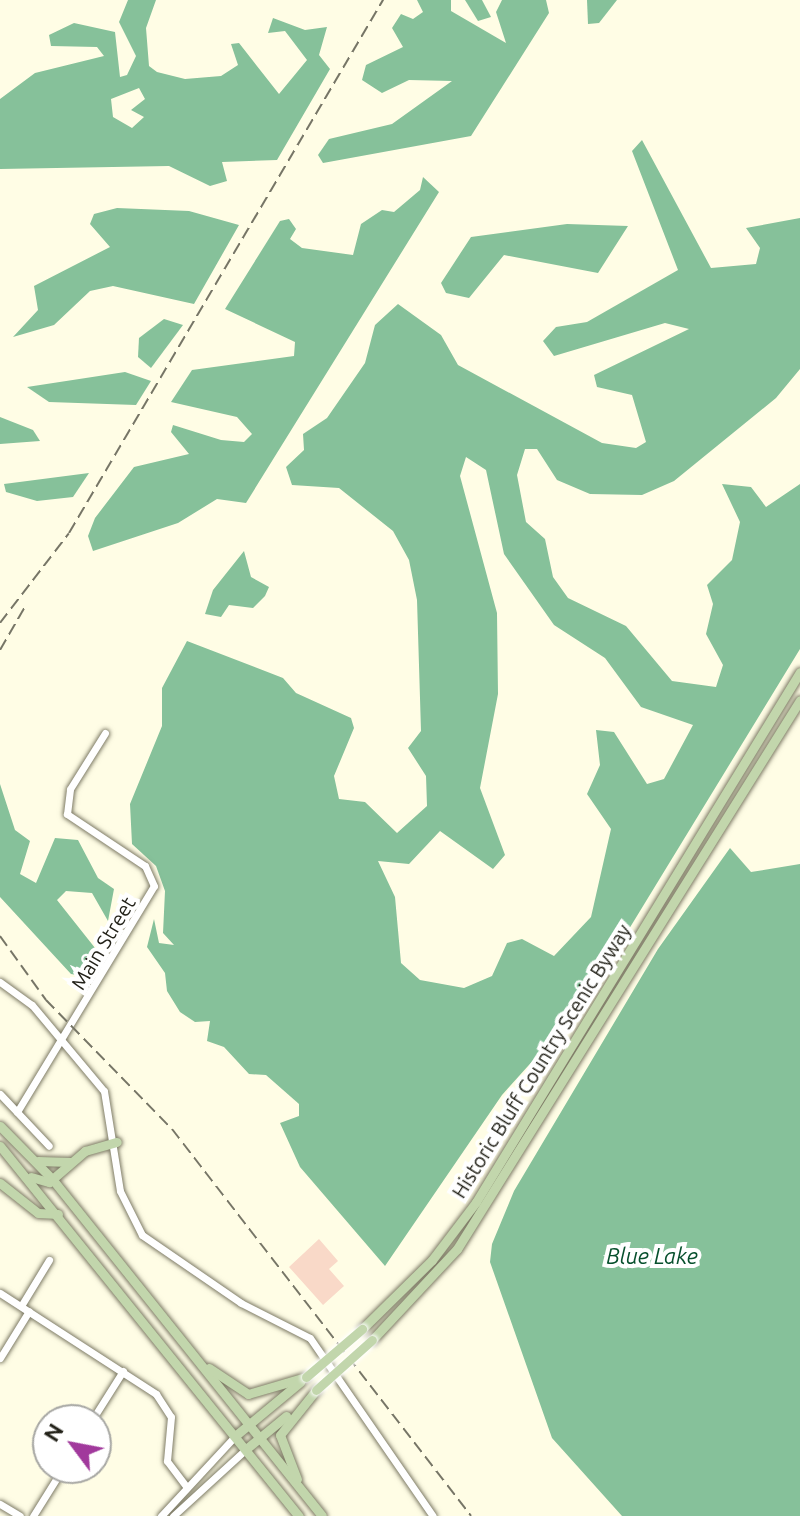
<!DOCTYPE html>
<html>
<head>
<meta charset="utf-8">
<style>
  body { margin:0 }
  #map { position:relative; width:800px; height:1516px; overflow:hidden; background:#fffde5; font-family:Ubuntu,sans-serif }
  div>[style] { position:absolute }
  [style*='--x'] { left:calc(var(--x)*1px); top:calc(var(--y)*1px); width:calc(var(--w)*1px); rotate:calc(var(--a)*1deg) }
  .green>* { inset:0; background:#f9d9c8 }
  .water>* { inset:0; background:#86c19a }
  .roads { filter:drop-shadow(0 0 2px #7f7c67) drop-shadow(0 0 2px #7f7c67) }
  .minor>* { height:7px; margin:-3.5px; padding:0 3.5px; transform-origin:3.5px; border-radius:3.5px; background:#fff }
  .major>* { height:9px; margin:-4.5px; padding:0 4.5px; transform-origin:4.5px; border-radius:4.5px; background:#c2d6ac }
  .rail>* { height:2px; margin-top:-1px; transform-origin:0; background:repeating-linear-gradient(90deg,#767566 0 12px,transparent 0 18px) }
  .bridges { filter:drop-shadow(0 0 2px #fff) drop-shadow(0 0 2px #fff) }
  .major-bridge>* { height:9px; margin:-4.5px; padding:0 4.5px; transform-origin:4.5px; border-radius:4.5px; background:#c2d6ac }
  span { translate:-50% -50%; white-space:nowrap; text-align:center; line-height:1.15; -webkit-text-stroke:8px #fff; paint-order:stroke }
  .street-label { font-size:20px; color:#232219 }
  .water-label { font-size:22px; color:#07502d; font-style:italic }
  .north { position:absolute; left:32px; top:1404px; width:80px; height:80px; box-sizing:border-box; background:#fff; border:2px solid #a7a7a3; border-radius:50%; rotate:302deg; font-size:22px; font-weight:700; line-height:32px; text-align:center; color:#232219 }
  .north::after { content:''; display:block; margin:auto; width:28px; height:36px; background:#a1399c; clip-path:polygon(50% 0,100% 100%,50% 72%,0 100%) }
</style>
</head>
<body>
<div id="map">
  <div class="green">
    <i style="clip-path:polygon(319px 1239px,338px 1261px,329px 1269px,344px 1286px,323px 1305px,289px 1267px)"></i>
  </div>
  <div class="water">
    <i style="clip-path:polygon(evenodd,128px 0,156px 0,146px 28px,149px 66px,157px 72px,185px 79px,221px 76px,238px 65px,231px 44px,239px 43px,279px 94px,307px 60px,285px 31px,268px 33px,273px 18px,305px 30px,327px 27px,319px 55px,330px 69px,277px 160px,222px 162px,227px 181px,210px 186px,169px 166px,0 169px,0 99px,35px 73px,104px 56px,97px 47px,51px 46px,49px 35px,74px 23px,115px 32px,120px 77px,127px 75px,136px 56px,119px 22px,128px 0,139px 88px,145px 99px,131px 110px,144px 117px,132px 128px,113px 117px,111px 99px,139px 88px)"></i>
    <i style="clip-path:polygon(417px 0,451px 0,451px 11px,506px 43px,496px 12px,502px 0,546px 0,549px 13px,471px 136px,323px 163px,318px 155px,329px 139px,392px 124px,452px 81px,409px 80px,382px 93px,362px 80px,366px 65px,403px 47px,392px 28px,401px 14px,413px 19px,423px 12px)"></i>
    <i style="clip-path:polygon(465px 0,482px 0,491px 17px,478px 21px)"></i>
    <i style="clip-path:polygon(587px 0,617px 0,599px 23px,588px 24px)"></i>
    <i style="clip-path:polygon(evenodd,642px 140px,711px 268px,756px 264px,760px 248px,746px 228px,800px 218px,800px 369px,776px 398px,674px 481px,642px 495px,590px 494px,557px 480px,537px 449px,525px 449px,517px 475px,526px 522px,545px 539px,553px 577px,568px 598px,626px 626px,672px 681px,716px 687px,723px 665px,706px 634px,713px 604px,707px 585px,732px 560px,740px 522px,722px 484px,751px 487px,766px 507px,800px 484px,800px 649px,582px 1006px,502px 1095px,385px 1266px,300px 1167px,280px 1123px,299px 1116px,299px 1104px,266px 1075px,249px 1074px,224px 1047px,207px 1041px,210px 1021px,195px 1022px,180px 1012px,167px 991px,165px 973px,147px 947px,154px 919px,159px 943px,174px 945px,163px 933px,165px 891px,156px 866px,132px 844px,130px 804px,162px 726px,162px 688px,187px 641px,283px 678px,296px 693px,351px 718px,354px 728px,334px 776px,339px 799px,365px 802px,397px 833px,427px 806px,426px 776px,408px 748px,421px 731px,417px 600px,409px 560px,393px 531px,339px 488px,292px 485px,286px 467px,304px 450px,303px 434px,327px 418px,365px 363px,375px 325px,398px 304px,441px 335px,458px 365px,602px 443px,636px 448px,646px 442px,632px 395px,597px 387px,594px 375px,689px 329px,665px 323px,554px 356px,543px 341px,556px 327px,587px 322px,678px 270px,632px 151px,642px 140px,466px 457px,486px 470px,504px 554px,554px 625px,605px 658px,641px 707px,693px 725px,664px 779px,647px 784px,614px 732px,596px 730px,600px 765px,587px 794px,611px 829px,591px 917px,554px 956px,522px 939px,507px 943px,492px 976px,464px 988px,420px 980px,401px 963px,395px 897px,378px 861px,409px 864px,440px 831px,493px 869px,505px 855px,480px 788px,498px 694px,497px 613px,460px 476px,466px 457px)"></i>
    <i style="clip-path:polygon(423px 177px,439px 192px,246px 503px,217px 499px,178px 523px,93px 551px,88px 536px,95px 518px,134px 467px,189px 454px,171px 432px,173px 425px,221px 440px,244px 442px,252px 434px,237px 417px,171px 402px,192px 370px,294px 356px,295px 342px,225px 309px,280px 221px,289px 219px,296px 229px,290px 239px,302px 248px,353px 255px,361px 224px,382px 210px,394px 212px,420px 190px)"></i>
    <i style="clip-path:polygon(117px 208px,189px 211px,239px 225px,194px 304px,113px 286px,90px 291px,54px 325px,13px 337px,38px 310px,34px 286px,110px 247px,90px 224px,94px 214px)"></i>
    <i style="clip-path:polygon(567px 224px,628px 226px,598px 273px,504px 255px,469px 298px,446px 293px,441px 283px,471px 237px)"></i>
    <i style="clip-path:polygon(164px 319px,183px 325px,151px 368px,138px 357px,139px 338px)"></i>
    <i style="clip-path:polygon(125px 372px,151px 381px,136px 405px,49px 402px,27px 387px)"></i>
    <i style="clip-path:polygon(0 417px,33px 430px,40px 441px,0 444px)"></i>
    <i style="clip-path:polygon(89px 473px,73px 497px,37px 501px,6px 492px,4px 484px)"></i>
    <i style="clip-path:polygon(244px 551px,251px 577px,269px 587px,265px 596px,253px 608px,229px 605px,221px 617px,205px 614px,213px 590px)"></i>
    <i style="clip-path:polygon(0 784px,15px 830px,30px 841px,20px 874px,36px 883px,55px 838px,78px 840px,98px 878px,114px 889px,108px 921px,92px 893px,66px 891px,57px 900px,99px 953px,98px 965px,83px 976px,71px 974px,0 897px)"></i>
    <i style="clip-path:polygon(730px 848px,751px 872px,800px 864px,800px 1516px,622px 1516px,552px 1438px,490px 1262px,492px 1244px,514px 1191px,658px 949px)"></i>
  </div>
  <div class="roads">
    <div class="minor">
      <i style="--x:0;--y:982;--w:39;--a:36"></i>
      <i style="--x:32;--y:1005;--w:112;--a:50.1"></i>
      <i style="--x:104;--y:1091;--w:101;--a:80.9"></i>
      <i style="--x:120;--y:1191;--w:49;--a:63.4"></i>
      <i style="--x:142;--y:1235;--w:120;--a:34.5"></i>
      <i style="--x:241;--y:1303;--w:77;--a:26.9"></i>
      <i style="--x:310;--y:1338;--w:216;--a:55.4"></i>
      <i style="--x:0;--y:1094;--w:71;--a:46.7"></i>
      <i style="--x:17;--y:1112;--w:264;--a:-58.8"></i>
      <i style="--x:154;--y:886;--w:22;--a:-114"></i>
      <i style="--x:145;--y:866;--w:94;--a:-146.3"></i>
      <i style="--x:67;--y:814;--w:25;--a:-83"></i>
      <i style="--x:70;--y:789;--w:66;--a:-58"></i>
      <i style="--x:0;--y:1293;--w:186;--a:32.9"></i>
      <i style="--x:156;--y:1394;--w:27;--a:57"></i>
      <i style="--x:171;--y:1417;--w:44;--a:95.2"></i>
      <i style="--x:167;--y:1461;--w:30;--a:53"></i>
      <i style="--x:21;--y:1306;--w:54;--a:-58.7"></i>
      <i style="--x:0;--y:1358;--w:55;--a:-58.3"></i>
      <i style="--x:92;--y:1420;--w:58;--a:-57.7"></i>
      <i style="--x:0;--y:1504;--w:23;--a:31"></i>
      <i style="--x:33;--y:1516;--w:57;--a:-58"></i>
      <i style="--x:161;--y:1516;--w:109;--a:-47.2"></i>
      <i style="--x:173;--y:1516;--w:99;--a:-42.5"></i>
    </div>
    <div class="major">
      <i style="--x:0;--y:1126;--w:76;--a:45.5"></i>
      <i style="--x:53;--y:1180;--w:430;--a:51.3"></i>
      <i style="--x:0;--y:1146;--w:476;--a:51.1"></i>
      <i style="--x:38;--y:1161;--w:32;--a:2"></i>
      <i style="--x:31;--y:1177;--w:19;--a:16"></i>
      <i style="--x:49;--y:1182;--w:48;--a:-40.7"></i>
      <i style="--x:85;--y:1151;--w:33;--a:-16"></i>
      <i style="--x:0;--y:1183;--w:48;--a:38.3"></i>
      <i style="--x:38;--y:1213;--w:20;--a:3"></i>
      <i style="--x:362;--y:1329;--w:98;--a:-44.6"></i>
      <i style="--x:432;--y:1260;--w:73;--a:-52.8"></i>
      <i style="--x:476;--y:1202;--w:621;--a:-58.56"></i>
      <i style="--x:372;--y:1340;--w:125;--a:-47"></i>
      <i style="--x:457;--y:1249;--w:647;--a:-58"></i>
      <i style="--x:209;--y:1368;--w:47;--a:33.7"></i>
      <i style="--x:248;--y:1394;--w:60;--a:-16.3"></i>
      <i style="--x:235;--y:1436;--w:85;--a:-39.7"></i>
      <i style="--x:246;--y:1449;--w:52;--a:-39.5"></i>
      <i style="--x:297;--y:1479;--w:47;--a:-111.1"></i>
      <i style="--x:280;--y:1435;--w:58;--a:-51.3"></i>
    </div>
  </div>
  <div class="rail">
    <i style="--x:0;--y:623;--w:113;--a:-52.5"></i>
    <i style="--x:69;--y:533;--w:619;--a:-59.5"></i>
    <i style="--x:0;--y:650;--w:52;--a:-60"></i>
    <i style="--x:0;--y:936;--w:79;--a:54.3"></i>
    <i style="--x:46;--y:1000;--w:180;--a:45.7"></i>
    <i style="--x:172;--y:1129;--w:489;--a:52.3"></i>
  </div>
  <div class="bridges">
    <div class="major-bridge">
      <i style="--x:306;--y:1377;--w:74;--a:-40.6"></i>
      <i style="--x:316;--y:1390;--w:75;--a:-41.8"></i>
    </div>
  </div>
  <div class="street-label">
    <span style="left:103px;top:943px;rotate:-59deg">Main Street</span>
    <span style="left:541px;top:1061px;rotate:-58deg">Historic Bluff Country Scenic Byway</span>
  </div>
  <div class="water-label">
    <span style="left:652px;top:1256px">Blue Lake</span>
  </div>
  <div class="north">N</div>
</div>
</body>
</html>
